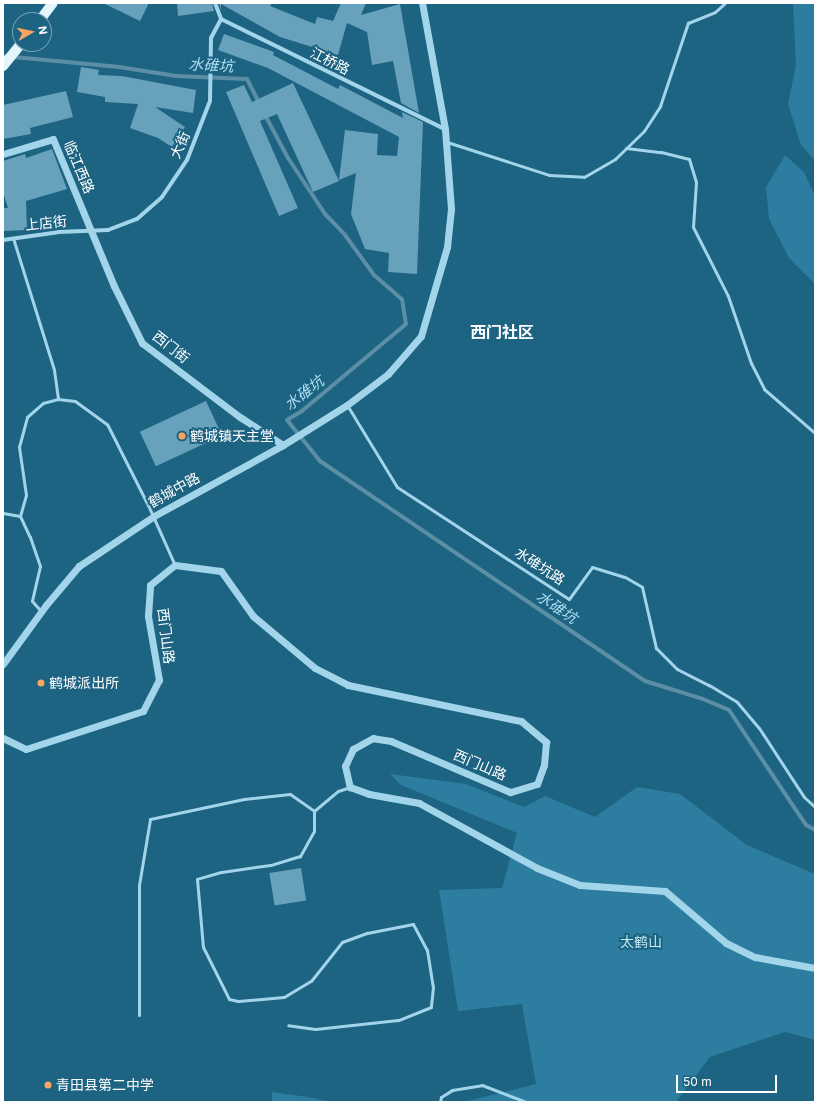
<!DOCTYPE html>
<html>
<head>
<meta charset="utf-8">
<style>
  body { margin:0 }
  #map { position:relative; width:818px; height:1105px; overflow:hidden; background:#1d6382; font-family:Inter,"Noto Sans SC",sans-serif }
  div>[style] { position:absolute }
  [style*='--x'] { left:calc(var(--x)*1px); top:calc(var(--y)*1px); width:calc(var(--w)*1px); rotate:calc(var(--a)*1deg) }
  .green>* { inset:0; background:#2c7d9f }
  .stream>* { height:4px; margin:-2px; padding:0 2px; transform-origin:2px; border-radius:2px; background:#5c8fa5 }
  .building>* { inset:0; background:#67a1bb; transform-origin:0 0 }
  .service>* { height:3px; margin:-1.5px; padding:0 1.5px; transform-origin:1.5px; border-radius:1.5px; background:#a2d5ea }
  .minor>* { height:4px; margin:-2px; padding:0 2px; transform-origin:2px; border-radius:2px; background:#a2d5ea }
  .tertiary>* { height:7px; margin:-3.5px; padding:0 3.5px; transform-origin:3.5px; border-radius:3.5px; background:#a2d5ea }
  .primary>* { height:10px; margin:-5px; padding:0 5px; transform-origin:5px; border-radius:5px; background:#e5f5fe }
  .service-bridge>* { height:3px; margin:-1.5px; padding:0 1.5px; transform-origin:1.5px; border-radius:1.5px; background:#a2d5ea }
  .dots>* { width:11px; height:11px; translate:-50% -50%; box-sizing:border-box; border:2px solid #1d6382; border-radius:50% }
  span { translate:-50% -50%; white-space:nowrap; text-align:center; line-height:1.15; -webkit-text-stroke:4px #1d6382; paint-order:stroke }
  .street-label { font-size:14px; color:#fff }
  .poi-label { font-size:14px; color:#fff }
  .left { translate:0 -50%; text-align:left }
  .park-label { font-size:14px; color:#c6e9f7 }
  .water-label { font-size:15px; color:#addef1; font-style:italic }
  .quarter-label { font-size:16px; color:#fff; font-weight:700 }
  .frame { position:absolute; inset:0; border:4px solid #fff; pointer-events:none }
  .north { position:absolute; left:12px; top:12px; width:40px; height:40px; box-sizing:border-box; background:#1d6382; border:1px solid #77a1b4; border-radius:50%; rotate:81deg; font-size:11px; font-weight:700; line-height:16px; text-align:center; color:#fff }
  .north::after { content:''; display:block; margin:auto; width:14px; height:18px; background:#faa660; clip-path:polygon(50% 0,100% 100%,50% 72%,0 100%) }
  .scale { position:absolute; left:676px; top:1075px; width:101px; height:18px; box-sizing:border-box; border:2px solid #fff; border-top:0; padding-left:5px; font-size:12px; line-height:14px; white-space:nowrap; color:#fff; -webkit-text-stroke:3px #1d6382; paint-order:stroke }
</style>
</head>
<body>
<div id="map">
  <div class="green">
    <i style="clip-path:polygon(793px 3px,815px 3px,815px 161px,801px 145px,788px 104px,796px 65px)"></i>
    <i style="clip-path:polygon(785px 155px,804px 172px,815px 196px,815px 284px,789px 258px,769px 219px,766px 187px)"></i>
    <i style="clip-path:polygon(390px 774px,466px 784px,524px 807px,545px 796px,595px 817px,637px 787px,680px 794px,747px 845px,815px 874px,815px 1040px,785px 1032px,710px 1057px,676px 1102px,464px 1102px,536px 1084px,522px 1004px,458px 1011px,439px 890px,502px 888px,517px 833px,401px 785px)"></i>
    <i style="clip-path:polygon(272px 1092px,308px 1097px,331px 1102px,272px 1102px)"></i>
  </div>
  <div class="stream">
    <i style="--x:3;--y:56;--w:117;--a:5.4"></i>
    <i style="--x:119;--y:67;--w:58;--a:9"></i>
    <i style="--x:176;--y:76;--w:71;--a:2.4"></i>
    <i style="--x:247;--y:79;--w:27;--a:63"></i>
    <i style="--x:265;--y:115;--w:49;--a:61.9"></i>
    <i style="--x:288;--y:158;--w:67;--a:56.5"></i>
    <i style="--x:325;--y:214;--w:29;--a:46"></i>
    <i style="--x:345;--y:235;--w:49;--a:54.1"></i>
    <i style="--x:374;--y:275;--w:37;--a:41"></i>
    <i style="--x:402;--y:299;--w:25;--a:81"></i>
    <i style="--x:406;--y:324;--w:136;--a:140.1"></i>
    <i style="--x:302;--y:411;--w:17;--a:149"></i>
    <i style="--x:287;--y:420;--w:53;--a:51.2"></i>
    <i style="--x:320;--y:461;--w:392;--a:34.1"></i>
    <i style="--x:645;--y:681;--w:61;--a:17.2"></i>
    <i style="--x:703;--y:699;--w:28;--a:23"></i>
    <i style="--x:729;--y:710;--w:138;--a:56.2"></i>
    <i style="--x:806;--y:825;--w:10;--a:29"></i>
  </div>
  <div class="building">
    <i style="clip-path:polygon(103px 3px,149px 3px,140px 21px)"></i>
    <i style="clip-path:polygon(177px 3px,212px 3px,214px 11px,178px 16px)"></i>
    <i style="clip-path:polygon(219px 3px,272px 3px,270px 6px,315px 24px,317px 17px,333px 21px,341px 3px,366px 3px,361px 15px,400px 4px,419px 113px,401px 103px,393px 61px,372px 65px,367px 32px,347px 23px,338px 55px,280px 37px,221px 4px,221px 10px)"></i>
    <i style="clip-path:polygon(224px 34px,274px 52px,273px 55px,338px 89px,340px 85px,403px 118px,402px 112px,423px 122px,417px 274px,388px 272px,389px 253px,365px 249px,351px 214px,356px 173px,339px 180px,345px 130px,378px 134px,377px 155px,397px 156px,399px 137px,268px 68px,218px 50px)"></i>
    <i style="clip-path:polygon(81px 67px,99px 70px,98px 75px,122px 76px,196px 90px,193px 113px,155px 107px,185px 127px,172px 147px,158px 138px,130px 128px,138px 104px,105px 102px,105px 97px,77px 92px)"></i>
    <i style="clip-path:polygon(293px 83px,339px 181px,313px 192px,277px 114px,260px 121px,298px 208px,279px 216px,226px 92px,244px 85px,252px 102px)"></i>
    <i style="clip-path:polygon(66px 91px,73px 117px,30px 128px,31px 134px,3px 139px,3px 105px)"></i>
    <i style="clip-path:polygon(52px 149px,67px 189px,26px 201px,27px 230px,3px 231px,3px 208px,8px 208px,3px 192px,3px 161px,25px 154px,26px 158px)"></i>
    <i style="left:206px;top:401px;width:38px;height:73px;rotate:65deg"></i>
    <i style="left:301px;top:868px;width:33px;height:32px;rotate:81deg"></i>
  </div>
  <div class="service">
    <i style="--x:447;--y:142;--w:107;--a:17.9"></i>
    <i style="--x:549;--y:175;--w:35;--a:3"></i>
    <i style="--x:584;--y:177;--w:36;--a:-30"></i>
    <i style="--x:615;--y:159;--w:40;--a:-44"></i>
    <i style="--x:644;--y:131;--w:30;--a:-57"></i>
    <i style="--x:660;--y:106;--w:88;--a:-71.4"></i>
    <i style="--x:688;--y:23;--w:29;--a:-22"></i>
    <i style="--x:715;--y:12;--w:13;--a:-42"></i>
    <i style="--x:626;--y:148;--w:35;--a:7"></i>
    <i style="--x:661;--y:152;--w:29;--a:14"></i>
    <i style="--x:689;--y:159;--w:24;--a:73"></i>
    <i style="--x:696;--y:182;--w:45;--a:93.8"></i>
    <i style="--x:693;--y:227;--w:77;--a:63.1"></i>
    <i style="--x:728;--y:296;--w:71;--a:71.1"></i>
    <i style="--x:751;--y:363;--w:29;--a:63"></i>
    <i style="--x:764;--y:389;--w:67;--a:40.8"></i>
    <i style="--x:13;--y:238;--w:138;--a:72.7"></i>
    <i style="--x:54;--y:370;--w:29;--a:82"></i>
    <i style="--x:347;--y:405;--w:96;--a:58.6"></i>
    <i style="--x:397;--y:487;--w:205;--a:33.1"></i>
    <i style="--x:569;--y:599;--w:39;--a:-54"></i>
    <i style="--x:592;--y:567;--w:34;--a:17"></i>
    <i style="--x:625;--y:577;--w:20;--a:30"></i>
    <i style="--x:642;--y:587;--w:63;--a:77.1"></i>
    <i style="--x:656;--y:648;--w:30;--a:45"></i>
    <i style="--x:677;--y:669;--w:36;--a:27"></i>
    <i style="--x:709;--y:685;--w:33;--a:31"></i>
    <i style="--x:737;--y:702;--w:34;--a:50"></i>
    <i style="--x:759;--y:728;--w:82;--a:56.9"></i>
    <i style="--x:804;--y:797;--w:15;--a:42"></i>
    <i style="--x:3;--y:513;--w:17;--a:10"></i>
    <i style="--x:20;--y:516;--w:22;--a:-74"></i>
    <i style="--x:26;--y:495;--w:49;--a:-98.3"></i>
    <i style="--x:19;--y:447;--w:31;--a:-75"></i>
    <i style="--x:27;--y:417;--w:21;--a:-41"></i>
    <i style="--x:43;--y:403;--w:16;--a:-15"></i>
    <i style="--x:58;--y:399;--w:17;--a:7"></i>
    <i style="--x:75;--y:401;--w:39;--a:36"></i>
    <i style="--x:107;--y:424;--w:91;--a:63.2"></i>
    <i style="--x:20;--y:516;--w:23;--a:65"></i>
    <i style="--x:30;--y:537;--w:31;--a:71"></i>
    <i style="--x:40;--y:566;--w:36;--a:103"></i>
    <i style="--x:32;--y:601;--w:13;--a:48"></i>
    <i style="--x:161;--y:534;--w:34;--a:66"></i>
    <i style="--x:314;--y:811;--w:31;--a:-40"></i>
    <i style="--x:338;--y:791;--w:13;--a:-18"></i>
    <i style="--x:139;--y:1015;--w:130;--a:-90"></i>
    <i style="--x:139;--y:885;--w:67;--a:-80.5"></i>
    <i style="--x:150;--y:819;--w:96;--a:-12"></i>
    <i style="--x:244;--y:799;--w:46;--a:-6.2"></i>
    <i style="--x:290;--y:794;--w:29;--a:35"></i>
    <i style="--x:314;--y:811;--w:20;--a:90"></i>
    <i style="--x:314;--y:831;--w:29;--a:119"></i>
    <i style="--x:300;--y:856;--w:31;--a:163"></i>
    <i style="--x:270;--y:865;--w:49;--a:171.9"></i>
    <i style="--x:221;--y:872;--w:25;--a:164"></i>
    <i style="--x:197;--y:879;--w:68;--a:85"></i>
    <i style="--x:203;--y:947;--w:58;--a:63.4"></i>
    <i style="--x:229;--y:999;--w:9;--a:13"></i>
    <i style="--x:238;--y:1001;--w:46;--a:-5"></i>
    <i style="--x:284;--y:997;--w:31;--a:-31"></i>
    <i style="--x:311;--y:981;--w:50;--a:-51.5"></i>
    <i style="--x:342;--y:942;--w:27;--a:-20"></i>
    <i style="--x:367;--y:933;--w:47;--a:-11.1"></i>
    <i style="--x:413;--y:924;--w:30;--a:62"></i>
    <i style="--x:427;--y:950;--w:37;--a:81"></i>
    <i style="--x:433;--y:987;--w:20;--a:96"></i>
    <i style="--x:431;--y:1007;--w:35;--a:158"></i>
    <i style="--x:398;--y:1020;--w:83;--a:173.8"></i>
    <i style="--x:315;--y:1029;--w:27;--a:-172"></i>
    <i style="--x:440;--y:1102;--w:5;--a:-79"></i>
    <i style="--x:441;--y:1097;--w:13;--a:-32"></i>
    <i style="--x:452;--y:1090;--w:30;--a:-9"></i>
    <i style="--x:482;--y:1085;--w:47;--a:21.1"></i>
  </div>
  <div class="minor">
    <i style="--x:215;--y:3;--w:17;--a:69"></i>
    <i style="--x:221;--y:19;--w:250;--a:26.2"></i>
    <i style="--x:3;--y:240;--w:57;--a:-8.1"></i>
    <i style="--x:59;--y:232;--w:49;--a:-2.3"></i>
    <i style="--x:108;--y:230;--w:31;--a:-21"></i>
    <i style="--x:137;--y:219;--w:33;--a:-41"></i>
    <i style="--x:162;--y:197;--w:45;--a:-56"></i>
    <i style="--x:187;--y:160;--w:63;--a:-68.7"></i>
    <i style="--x:210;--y:101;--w:63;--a:-89.1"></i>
    <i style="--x:211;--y:38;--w:21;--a:-62"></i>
  </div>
  <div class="tertiary">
    <i style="--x:3;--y:154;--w:52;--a:-16.7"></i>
    <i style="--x:53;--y:139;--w:159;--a:67.5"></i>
    <i style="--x:114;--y:286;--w:64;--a:63.8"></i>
    <i style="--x:142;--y:343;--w:123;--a:37.1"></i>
    <i style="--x:240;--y:417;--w:51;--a:33.1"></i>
    <i style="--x:3;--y:664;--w:73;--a:-53.9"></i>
    <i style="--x:46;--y:605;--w:51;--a:-49.8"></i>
    <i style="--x:79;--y:566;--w:90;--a:-33.7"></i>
    <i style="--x:154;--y:516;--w:147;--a:-28.8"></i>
    <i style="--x:283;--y:445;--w:75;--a:-32"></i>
    <i style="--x:347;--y:405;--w:51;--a:-37.1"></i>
    <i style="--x:388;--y:374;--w:50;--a:-49"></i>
    <i style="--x:421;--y:336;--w:93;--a:-73.7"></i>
    <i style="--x:447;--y:247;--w:38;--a:-84"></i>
    <i style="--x:451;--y:209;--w:80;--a:-94.3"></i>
    <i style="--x:445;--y:129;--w:128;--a:-100.3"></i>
    <i style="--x:3;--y:738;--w:25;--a:26"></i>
    <i style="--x:26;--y:749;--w:123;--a:-18"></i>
    <i style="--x:143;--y:711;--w:35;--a:-63"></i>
    <i style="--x:159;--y:680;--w:65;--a:-99.8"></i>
    <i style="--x:148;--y:616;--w:31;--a:-86"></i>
    <i style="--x:150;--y:585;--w:32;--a:-39"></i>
    <i style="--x:175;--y:565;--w:46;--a:7.4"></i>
    <i style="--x:221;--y:571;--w:55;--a:54.6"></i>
    <i style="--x:253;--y:616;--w:81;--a:40"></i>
    <i style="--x:315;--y:668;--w:37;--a:27"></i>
    <i style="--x:348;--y:685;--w:177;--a:11.8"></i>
    <i style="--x:521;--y:721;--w:33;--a:40"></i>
    <i style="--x:546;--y:742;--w:23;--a:95"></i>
    <i style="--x:544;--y:765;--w:20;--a:110"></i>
    <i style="--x:537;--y:784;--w:28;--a:163"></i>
    <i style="--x:510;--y:792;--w:129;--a:-156.8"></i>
    <i style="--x:391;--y:741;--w:18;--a:-171"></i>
    <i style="--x:373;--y:738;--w:23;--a:151"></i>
    <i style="--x:353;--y:749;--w:19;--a:115"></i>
    <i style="--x:345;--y:766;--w:22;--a:77"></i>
    <i style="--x:350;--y:787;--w:20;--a:20"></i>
    <i style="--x:369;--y:794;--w:51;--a:10.2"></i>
    <i style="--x:419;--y:803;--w:135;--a:28.8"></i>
    <i style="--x:537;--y:868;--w:46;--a:21.6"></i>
    <i style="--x:580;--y:885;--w:85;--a:4"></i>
    <i style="--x:665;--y:891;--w:80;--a:40.4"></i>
    <i style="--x:726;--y:943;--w:32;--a:26"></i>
    <i style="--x:755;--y:957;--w:61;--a:10.4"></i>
  </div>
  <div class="primary">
    <i style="--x:40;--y:20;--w:21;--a:-53"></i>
    <i style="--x:3;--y:66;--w:28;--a:-51"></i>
  </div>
  <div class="service-bridge">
    <i style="--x:148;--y:505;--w:32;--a:66"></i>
  </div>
  <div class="dots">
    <i style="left:182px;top:436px;background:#faa660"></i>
    <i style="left:41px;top:683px;background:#faa660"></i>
    <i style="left:48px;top:1085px;background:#faa660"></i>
  </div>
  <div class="street-label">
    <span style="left:330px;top:61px;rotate:27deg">江桥路</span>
    <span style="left:180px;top:145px;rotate:-66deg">大街</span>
    <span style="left:79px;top:167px;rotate:67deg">临江西路</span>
    <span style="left:46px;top:223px;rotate:-6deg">上店街</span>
    <span style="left:171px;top:347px;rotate:38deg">西门街</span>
    <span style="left:174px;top:490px;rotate:-29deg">鹤城中路</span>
    <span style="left:540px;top:566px;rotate:33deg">水碓坑路</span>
    <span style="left:166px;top:636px;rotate:83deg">西门山路</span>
    <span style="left:480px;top:765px;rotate:23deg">西门山路</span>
  </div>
  <div class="poi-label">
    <span class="left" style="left:190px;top:436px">鹤城镇天主堂</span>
    <span class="left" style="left:49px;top:683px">鹤城派出所</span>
    <span class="left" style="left:56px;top:1085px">青田县第二中学</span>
  </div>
  <div class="park-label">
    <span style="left:641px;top:942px">太鹤山</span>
  </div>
  <div class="water-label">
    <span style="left:211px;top:65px;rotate:3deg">水碓坑</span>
    <span style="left:304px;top:393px;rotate:-38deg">水碓坑</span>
    <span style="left:557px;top:607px;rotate:34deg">水碓坑</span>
  </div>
  <div class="quarter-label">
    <span style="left:502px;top:332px">西门社区</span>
  </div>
  <div class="frame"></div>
  <div class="north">N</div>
  <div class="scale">50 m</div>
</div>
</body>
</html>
